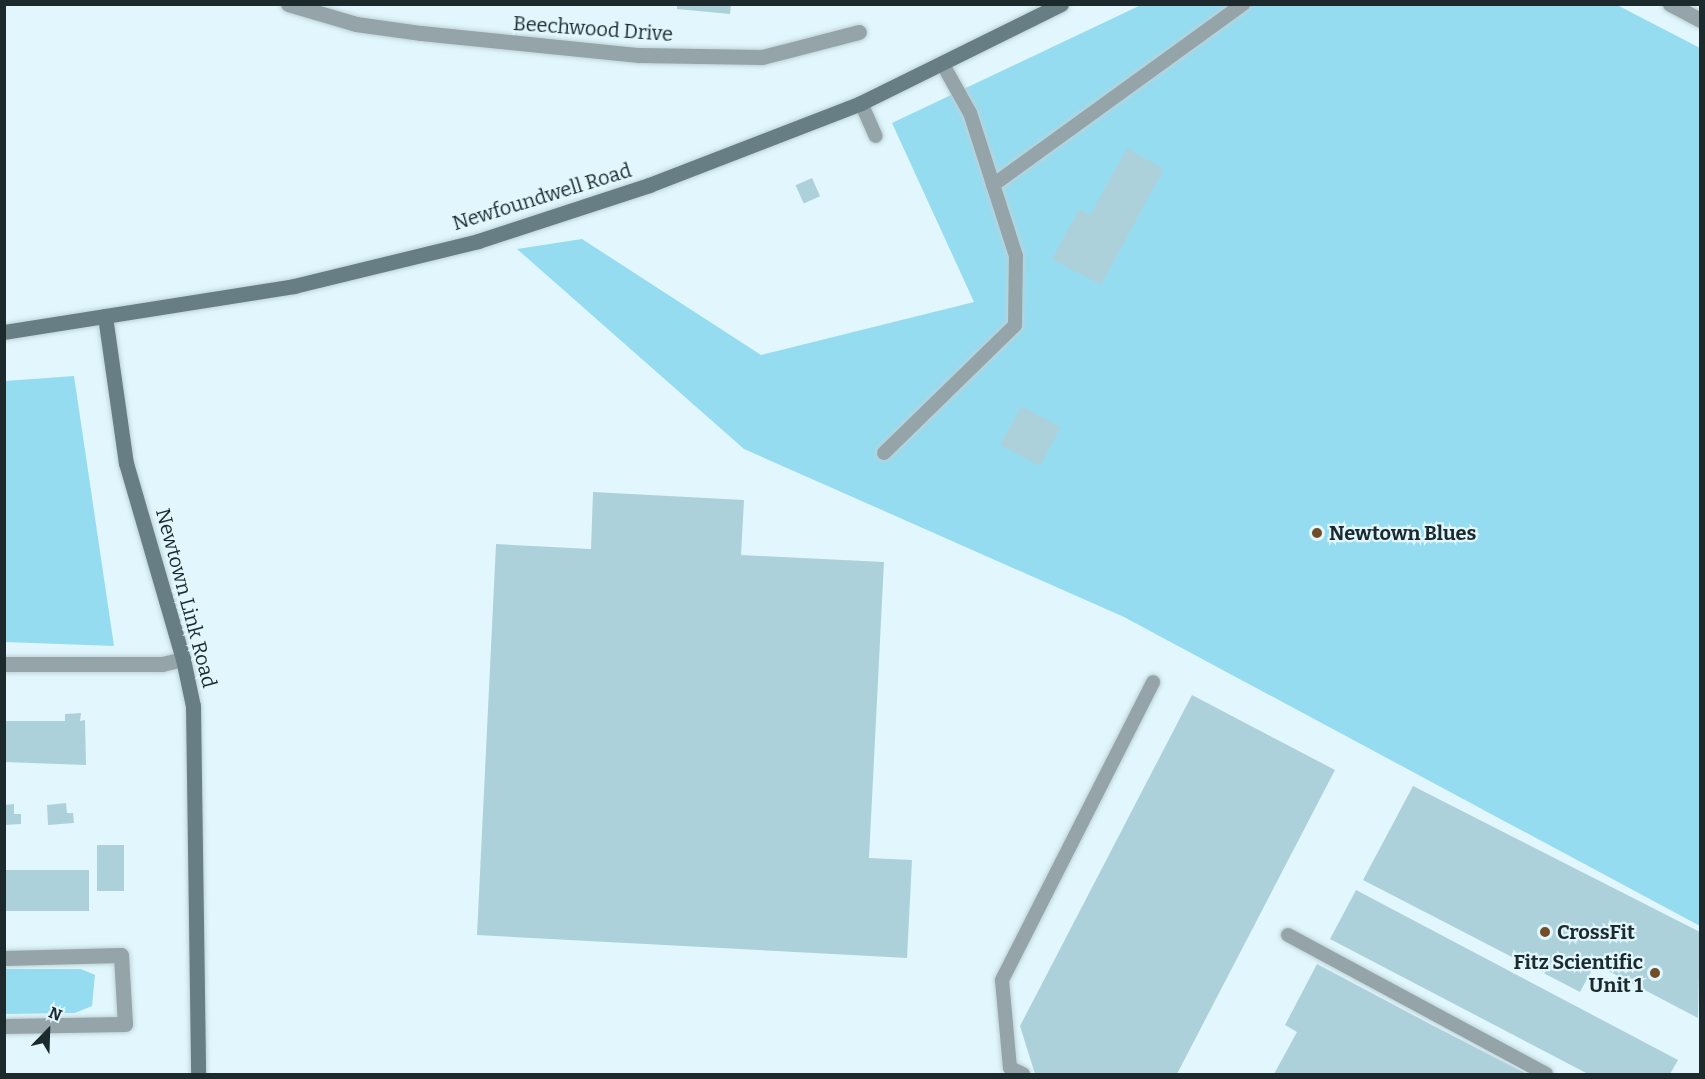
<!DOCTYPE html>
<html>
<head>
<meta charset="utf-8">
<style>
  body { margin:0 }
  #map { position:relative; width:1705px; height:1079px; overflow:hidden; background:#e1f7fd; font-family:Bitter,serif }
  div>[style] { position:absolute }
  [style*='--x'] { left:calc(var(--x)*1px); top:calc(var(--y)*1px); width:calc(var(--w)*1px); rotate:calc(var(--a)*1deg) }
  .green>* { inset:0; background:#95dcf0 }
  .building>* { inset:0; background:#add1db; transform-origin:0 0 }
  .roads { filter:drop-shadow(0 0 2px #bed2d8) drop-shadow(0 0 2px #bed2d8) }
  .lane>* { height:14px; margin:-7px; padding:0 7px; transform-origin:7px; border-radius:7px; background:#94a4a8 }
  .street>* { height:15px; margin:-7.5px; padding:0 7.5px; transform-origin:7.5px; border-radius:7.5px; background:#94a4a8 }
  .secondary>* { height:15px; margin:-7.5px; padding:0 7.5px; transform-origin:7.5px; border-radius:7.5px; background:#677e84 }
  .dots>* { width:16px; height:16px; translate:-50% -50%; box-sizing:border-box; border:3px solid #e1f7fd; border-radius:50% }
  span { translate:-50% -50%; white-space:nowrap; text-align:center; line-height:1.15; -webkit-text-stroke:4.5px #e1f7fd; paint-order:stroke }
  .street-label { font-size:20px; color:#1c2a2e }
  .poi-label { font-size:20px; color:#1c2a2e; font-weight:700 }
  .left { translate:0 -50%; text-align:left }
  .right { translate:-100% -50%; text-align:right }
  .frame { position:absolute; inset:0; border:6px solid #1c2a2e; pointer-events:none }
  .north { position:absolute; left:18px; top:1001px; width:60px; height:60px; -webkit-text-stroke:4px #e1f7fd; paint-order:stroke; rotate:23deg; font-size:16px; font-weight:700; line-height:24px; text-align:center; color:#1c2a2e }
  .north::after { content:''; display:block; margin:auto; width:21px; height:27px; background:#1c2a2e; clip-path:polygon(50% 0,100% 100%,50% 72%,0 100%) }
</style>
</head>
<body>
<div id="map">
  <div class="green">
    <i style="clip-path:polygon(1141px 5px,1617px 5px,1700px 48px,1700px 926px,1124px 617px,744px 449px,517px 249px,582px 239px,761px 355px,974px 302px,892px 123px)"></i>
    <i style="clip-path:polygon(74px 376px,114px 646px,5px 642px,5px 381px)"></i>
    <i style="clip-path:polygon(5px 969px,81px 969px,95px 975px,92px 1006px,75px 1013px,5px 1014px)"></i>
  </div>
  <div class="building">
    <i style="clip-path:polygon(677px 4px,731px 4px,730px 14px,677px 9px)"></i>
    <i style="clip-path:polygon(1127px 148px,1164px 169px,1101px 285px,1052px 259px,1079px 209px,1090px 215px)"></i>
    <i style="left:812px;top:178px;width:20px;height:18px;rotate:66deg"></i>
    <i style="left:1021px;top:406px;width:45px;height:44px;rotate:28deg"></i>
    <i style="clip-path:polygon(593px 492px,744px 500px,741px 555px,884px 562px,869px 858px,912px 860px,907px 958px,477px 935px,496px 544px,591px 549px)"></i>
    <i style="clip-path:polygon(1192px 695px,1335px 770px,1177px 1074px,1035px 1074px,1020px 1026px)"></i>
    <i style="clip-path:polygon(81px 713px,80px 721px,85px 720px,86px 765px,4px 762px,4px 721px,65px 721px,65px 714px)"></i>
    <i style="clip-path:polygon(1413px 786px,1700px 932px,1698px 1018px,1595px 964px,1580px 992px,1363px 880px)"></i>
    <i style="clip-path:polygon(66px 803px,67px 813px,73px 813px,74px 823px,48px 825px,47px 805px)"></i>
    <i style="clip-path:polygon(14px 804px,14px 814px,21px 814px,21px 824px,4px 825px,4px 805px)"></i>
    <i style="left:124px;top:845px;width:46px;height:27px;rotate:90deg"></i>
    <i style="left:89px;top:870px;width:41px;height:85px;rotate:90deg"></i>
    <i style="clip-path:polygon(1356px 890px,1678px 1060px,1670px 1074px,1588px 1074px,1330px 939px)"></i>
    <i style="clip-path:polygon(1317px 964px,1430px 1024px,1527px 1074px,1274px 1074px,1297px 1032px,1285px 1025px)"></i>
  </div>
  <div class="roads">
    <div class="lane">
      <i style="--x:861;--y:103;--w:36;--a:66"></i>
      <i style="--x:993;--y:185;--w:309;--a:-35.9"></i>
      <i style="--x:884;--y:453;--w:183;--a:-44.3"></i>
      <i style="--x:1015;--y:325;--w:69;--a:-89.2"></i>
      <i style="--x:1016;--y:256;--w:150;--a:-107.8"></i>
      <i style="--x:970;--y:113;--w:57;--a:-119.2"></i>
      <i style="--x:1288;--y:935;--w:293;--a:28.3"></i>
      <i style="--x:1023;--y:1074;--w:14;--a:-155"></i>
      <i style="--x:1010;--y:1068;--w:88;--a:-95.2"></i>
      <i style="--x:1002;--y:980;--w:334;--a:-63.1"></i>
    </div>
    <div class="street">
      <i style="--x:288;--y:4;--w:71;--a:16.4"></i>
      <i style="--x:356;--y:24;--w:66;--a:7.9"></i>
      <i style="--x:421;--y:33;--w:219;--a:5.8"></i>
      <i style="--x:639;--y:55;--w:123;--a:0.9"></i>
      <i style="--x:762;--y:57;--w:100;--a:-14.5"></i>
      <i style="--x:1670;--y:4;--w:34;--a:28"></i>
      <i style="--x:4;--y:664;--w:158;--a:0"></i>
      <i style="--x:162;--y:664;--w:22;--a:-13"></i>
      <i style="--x:4;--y:958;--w:117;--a:-1.5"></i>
      <i style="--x:121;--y:955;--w:69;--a:86.7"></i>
      <i style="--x:125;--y:1024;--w:121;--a:179.1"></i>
    </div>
    <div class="secondary">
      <i style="--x:105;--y:316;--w:148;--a:81.9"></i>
      <i style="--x:126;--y:463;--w:204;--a:73.8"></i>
      <i style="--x:183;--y:659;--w:48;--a:78"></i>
      <i style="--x:193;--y:706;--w:368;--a:89.2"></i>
      <i style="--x:4;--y:332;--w:294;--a:-9"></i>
      <i style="--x:294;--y:286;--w:189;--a:-13.7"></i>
      <i style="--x:478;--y:241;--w:180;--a:-18.1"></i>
      <i style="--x:649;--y:185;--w:227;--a:-21.1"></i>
      <i style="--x:861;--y:103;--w:223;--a:-26.3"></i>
    </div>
  </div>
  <div class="dots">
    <i style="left:1317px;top:533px;background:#714e27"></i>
    <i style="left:1545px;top:932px;background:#714e27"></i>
    <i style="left:1655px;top:973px;background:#714e27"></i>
  </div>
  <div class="street-label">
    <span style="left:593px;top:29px;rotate:4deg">Beechwood Drive</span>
    <span style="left:542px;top:197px;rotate:-17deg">Newfoundwell Road</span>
    <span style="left:186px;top:598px;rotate:75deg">Newtown Link Road</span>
  </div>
  <div class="poi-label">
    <span class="left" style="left:1329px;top:533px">Newtown Blues</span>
    <span class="left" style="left:1557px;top:932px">CrossFit</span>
    <span class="right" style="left:1643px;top:974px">Fitz Scientific<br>Unit 1</span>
  </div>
  <div class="frame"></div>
  <div class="north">N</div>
</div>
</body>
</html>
